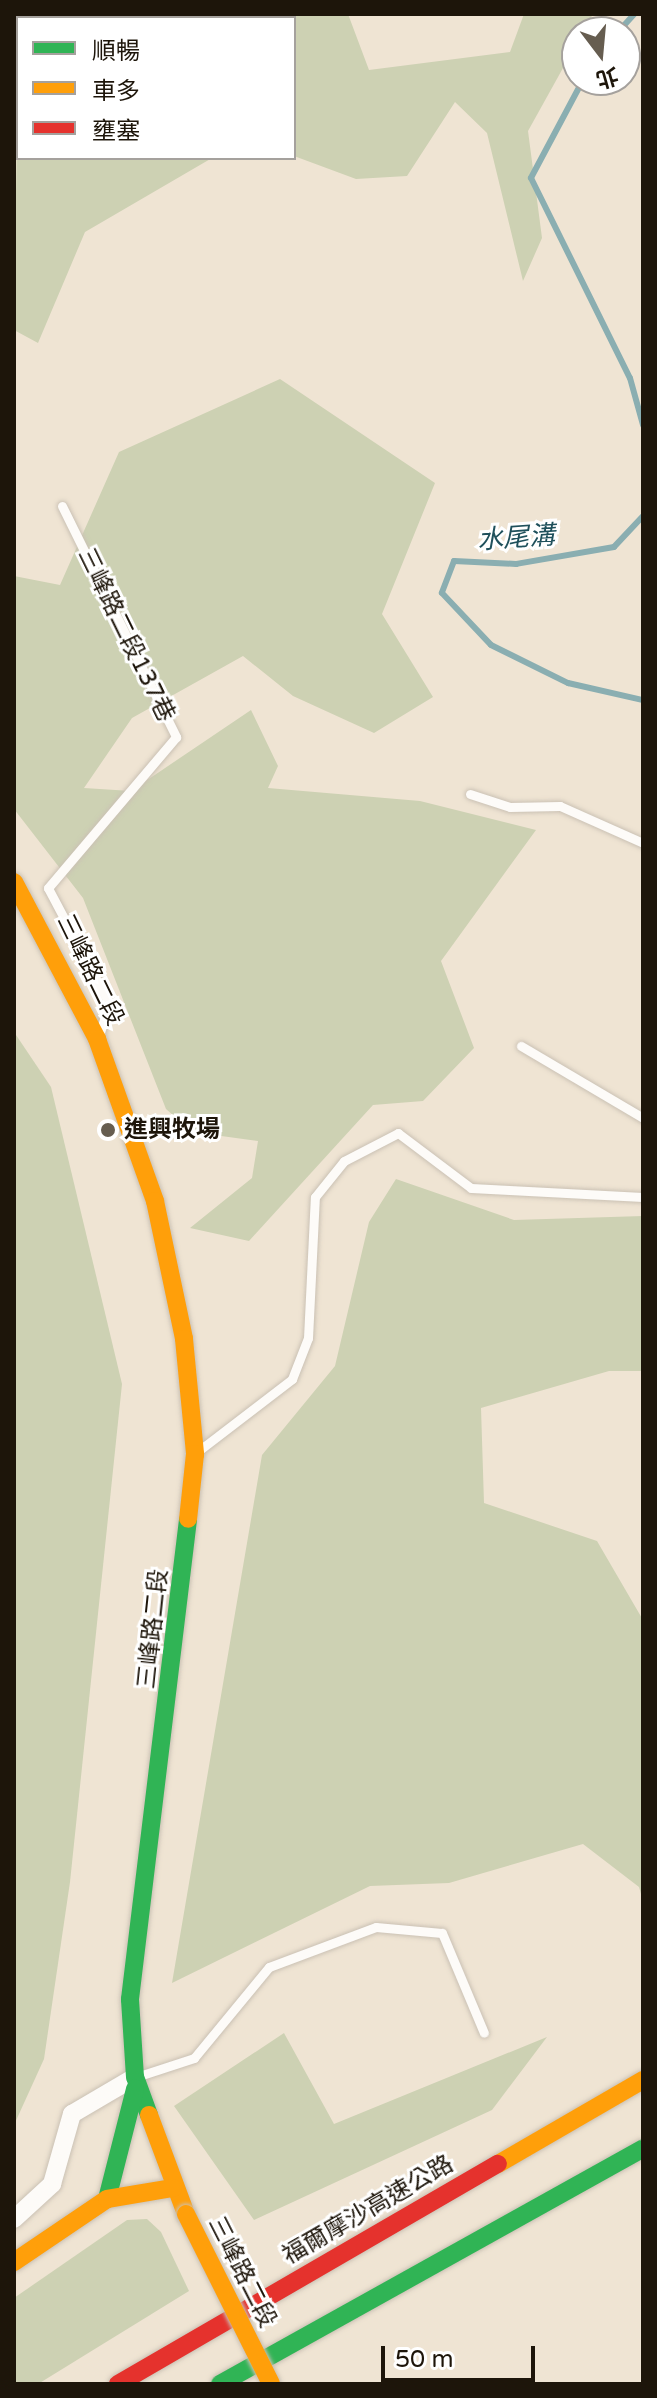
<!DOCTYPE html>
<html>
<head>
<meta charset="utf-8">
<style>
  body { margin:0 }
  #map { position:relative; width:657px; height:2398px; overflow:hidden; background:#efe4d3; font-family:"Varela Round","Noto Sans TC",sans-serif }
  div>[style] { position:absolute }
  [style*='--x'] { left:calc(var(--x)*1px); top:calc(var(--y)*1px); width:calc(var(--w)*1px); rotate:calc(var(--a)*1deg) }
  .forest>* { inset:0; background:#cdd1b3 }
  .stream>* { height:6px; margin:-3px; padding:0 3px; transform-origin:3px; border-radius:3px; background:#8aaeb1 }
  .roads { filter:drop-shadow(0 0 2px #cac1b4) drop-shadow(0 0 2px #cac1b4) }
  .lane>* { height:9px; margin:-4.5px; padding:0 4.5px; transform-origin:4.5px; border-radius:4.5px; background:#fdfbf8 }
  .street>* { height:18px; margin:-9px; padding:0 9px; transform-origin:9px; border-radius:9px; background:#fdfbf8 }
  .fast>* { height:18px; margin:-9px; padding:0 9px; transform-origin:9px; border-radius:9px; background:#30b455 }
  .slow>* { height:18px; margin:-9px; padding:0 9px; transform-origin:9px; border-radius:9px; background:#ff9f0a }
  .jam>* { height:18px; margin:-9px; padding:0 9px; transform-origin:9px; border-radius:9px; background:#e5322d }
  .bridges { filter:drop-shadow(0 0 2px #cac1b4) drop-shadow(0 0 2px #cac1b4) }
  .slow-bridge>* { height:18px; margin:-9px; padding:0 9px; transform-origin:9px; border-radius:9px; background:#ff9f0a }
  .dots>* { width:22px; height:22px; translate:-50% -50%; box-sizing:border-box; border:4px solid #fff; border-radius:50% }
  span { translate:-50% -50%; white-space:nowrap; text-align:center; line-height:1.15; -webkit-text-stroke:6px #fff; paint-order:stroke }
  .street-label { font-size:24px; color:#1d150a }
  .poi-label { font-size:24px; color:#1d150a; font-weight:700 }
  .left { translate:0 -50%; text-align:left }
  .water-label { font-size:26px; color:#1f505b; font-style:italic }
  .frame { position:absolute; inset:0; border:16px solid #1d150a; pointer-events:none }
  .legend { position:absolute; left:16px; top:16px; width:280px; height:144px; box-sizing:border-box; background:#fff; border:2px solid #a5a19d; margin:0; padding:10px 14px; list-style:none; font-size:24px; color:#1d150a }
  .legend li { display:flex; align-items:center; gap:16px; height:40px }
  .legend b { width:40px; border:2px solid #a5a19d }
  .north { position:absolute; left:561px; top:16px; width:80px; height:80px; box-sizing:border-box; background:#fff; border:2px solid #a5a19d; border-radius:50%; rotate:164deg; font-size:22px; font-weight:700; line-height:32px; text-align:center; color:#1d150a }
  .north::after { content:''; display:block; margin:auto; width:28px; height:36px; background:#665d50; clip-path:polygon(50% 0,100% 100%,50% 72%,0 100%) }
  .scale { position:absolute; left:381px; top:2346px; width:154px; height:36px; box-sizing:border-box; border:4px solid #1d150a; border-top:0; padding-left:10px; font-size:24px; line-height:28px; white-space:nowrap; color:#1d150a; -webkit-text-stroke:6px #fff; paint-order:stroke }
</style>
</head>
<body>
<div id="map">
  <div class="forest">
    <i style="clip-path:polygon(259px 14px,348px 14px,369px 70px,510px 52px,524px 14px,593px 14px,528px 131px,542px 238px,523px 281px,487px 133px,455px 102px,407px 176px,356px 179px,294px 156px,294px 18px)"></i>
    <i style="clip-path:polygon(18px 52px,18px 158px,212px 158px,85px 232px,38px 343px,14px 330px)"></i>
    <i style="clip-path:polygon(280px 379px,435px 483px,382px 614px,433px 697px,374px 733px,293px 696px,243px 656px,132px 718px,84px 788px,131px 791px,251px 710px,278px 766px,268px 788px,420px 801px,536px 830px,441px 961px,474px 1048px,423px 1101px,373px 1105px,249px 1241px,190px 1228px,252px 1178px,258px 1141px,192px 1132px,166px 1109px,83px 898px,14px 809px,14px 576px,60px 585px,119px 452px)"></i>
    <i style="clip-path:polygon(14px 1032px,51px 1087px,122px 1384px,70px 1882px,44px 2059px,14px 2125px)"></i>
    <i style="clip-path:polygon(396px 1179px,514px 1220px,643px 1216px,643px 1371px,609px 1371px,481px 1408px,484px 1503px,597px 1541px,643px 1620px,643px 1901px,639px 1887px,583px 1844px,449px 1883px,370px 1886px,172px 1983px,262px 1455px,335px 1366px,369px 1222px)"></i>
    <i style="clip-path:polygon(284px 2033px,334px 2124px,547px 2037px,492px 2110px,254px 2220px,174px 2106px)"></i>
    <i style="clip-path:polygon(147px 2219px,161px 2232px,189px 2291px,38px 2384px,14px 2384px,14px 2298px,127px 2220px)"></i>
  </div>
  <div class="stream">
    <i style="--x:618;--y:32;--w:24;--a:-48"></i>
    <i style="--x:583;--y:80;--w:111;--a:118"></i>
    <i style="--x:531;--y:178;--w:223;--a:63.7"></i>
    <i style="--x:630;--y:378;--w:49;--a:74.5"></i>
    <i style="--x:643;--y:516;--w:42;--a:133.1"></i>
    <i style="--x:614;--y:547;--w:99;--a:170.2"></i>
    <i style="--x:516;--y:564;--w:62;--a:-177.2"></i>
    <i style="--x:454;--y:561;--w:34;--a:111"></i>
    <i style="--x:442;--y:593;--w:71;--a:46.7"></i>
    <i style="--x:491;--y:645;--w:86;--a:26.3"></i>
    <i style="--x:568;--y:683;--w:77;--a:12.8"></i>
  </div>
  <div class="roads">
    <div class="lane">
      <i style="--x:62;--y:506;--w:258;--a:63.7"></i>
      <i style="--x:176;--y:737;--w:198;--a:130.3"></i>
      <i style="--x:48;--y:888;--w:130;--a:62.1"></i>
      <i style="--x:109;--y:1003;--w:30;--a:107"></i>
      <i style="--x:470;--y:794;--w:42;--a:18"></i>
      <i style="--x:510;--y:807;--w:50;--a:-1.1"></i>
      <i style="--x:560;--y:806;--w:91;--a:24"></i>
      <i style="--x:521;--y:1046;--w:142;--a:30.5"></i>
      <i style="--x:197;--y:1452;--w:120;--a:-37.5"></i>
      <i style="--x:292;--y:1379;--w:44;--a:-68.7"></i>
      <i style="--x:308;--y:1338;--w:141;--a:-87.2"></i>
      <i style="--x:315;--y:1197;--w:46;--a:-51.1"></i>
      <i style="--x:344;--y:1161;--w:61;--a:-27.4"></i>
      <i style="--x:398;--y:1133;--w:91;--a:37"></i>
      <i style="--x:471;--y:1188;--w:172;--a:3"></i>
      <i style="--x:139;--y:2076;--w:58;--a:-18.1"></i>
      <i style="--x:194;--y:2058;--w:118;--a:-50.5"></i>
      <i style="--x:269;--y:1967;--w:114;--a:-20.5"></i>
      <i style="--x:376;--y:1927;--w:66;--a:5.2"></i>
      <i style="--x:442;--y:1933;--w:108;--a:67.2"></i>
    </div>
    <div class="street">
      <i style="--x:14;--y:2219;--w:52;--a:-42.6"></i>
      <i style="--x:52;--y:2184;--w:73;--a:-74.1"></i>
      <i style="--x:72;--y:2114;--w:73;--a:-30.4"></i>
    </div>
    <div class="fast">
      <i style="--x:149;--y:2115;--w:40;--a:-110.2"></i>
      <i style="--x:135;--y:2077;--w:78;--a:-93.7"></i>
      <i style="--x:130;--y:1999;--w:483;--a:-83.1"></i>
      <i style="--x:107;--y:2199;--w:114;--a:-75.7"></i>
      <i style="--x:220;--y:2384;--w:484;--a:-29.1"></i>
    </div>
    <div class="slow">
      <i style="--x:14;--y:882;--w:178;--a:62.1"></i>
      <i style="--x:97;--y:1039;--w:172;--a:70.3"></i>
      <i style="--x:155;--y:1201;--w:141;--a:78.1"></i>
      <i style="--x:184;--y:1339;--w:116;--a:84.5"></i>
      <i style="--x:195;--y:1454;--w:65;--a:96.1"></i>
      <i style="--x:149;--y:2115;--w:106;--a:69.5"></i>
      <i style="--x:498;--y:2164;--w:168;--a:-30.1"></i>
      <i style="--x:14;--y:2262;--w:112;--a:-34.1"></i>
      <i style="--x:107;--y:2199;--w:67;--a:-9.5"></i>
    </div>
    <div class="jam">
      <i style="--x:118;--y:2384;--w:439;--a:-30.1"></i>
    </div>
  </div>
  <div class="bridges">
    <div class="slow-bridge">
      <i style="--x:186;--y:2214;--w:190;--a:63.4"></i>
    </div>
  </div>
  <div class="dots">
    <i style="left:108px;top:1130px;background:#665d50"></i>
  </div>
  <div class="street-label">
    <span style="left:126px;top:635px;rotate:64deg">三峰路二段137巷</span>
    <span style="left:90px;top:970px;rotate:64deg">三峰路二段</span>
    <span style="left:153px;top:1629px;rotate:-84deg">三峰路二段</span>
    <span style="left:368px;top:2210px;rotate:-30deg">福爾摩沙高速公路</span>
    <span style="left:242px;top:2272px;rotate:63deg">三峰路二段</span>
  </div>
  <div class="poi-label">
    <span class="left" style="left:124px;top:1130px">進興牧場</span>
  </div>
  <div class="water-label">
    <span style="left:516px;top:538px;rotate:-4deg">水尾溝</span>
  </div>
  <div class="frame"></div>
  <ul class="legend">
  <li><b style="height:10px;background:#30b455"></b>順暢</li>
  <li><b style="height:10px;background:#ff9f0a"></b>車多</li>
  <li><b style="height:10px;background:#e5322d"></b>壅塞</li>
  </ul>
  <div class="north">北</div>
  <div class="scale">50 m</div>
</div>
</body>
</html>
